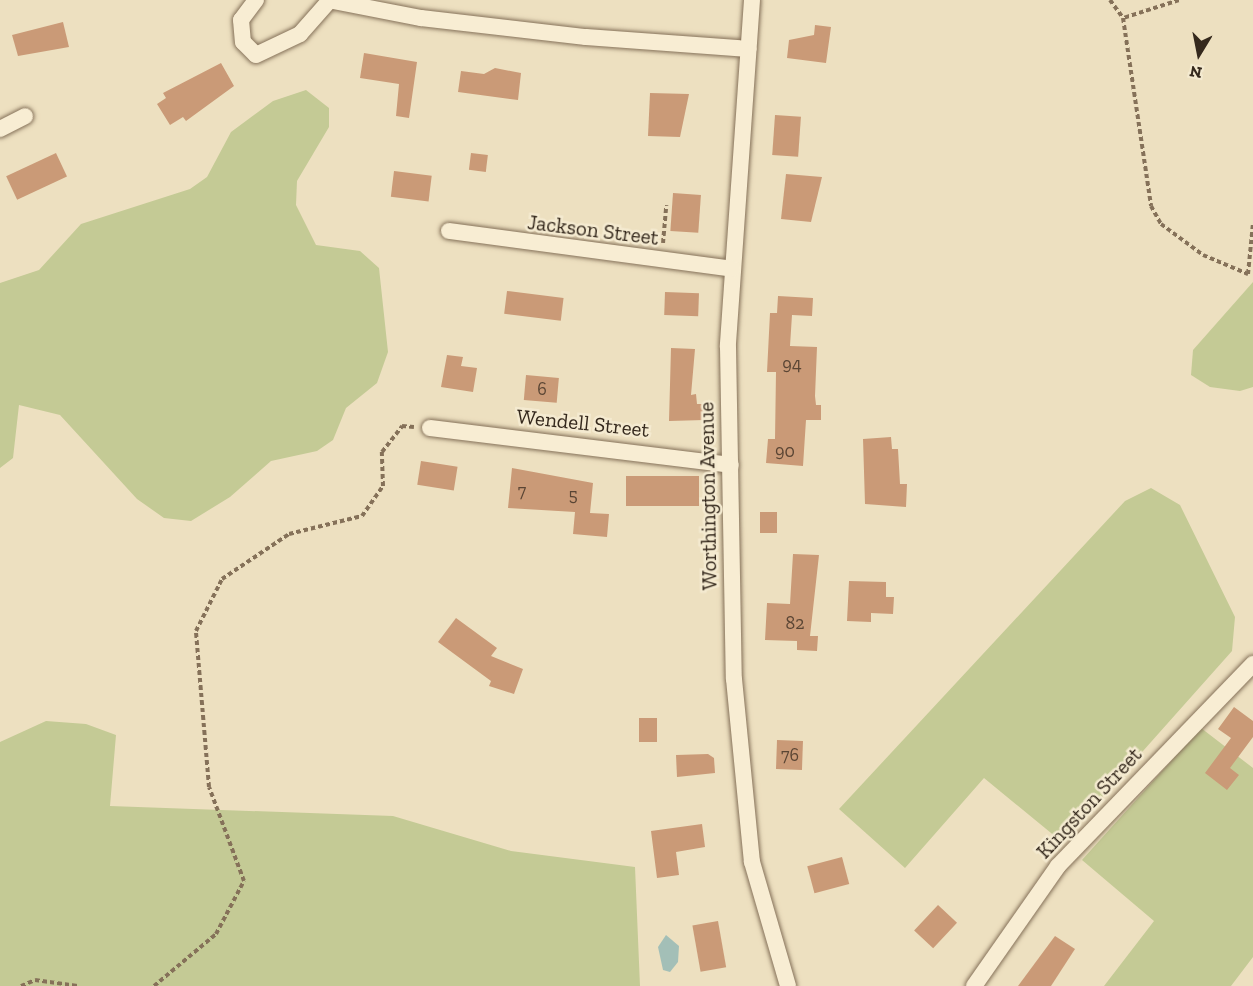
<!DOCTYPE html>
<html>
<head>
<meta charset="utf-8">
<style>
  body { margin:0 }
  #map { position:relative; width:1253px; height:986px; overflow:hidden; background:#ede0c0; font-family:"Zilla Slab",serif }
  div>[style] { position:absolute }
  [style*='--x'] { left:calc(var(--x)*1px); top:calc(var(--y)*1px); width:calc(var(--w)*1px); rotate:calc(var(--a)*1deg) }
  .green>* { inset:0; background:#c4ca95 }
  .water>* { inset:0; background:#a3bfb7 }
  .building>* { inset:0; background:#ca9a77; transform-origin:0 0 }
  .path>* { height:4px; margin-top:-2px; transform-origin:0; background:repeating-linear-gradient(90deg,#857159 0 4.5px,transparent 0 7.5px) }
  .roads { filter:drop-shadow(0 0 2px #857159) drop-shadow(0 0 2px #857159) }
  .street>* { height:16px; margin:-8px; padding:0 8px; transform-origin:8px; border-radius:8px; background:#f8edd3 }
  span { translate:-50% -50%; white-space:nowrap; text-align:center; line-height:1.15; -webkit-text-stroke:5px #f4ead0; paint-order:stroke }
  .number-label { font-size:18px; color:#5a4534 }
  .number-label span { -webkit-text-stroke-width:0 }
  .street-label { font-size:21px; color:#35291d }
  .north { position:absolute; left:1169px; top:24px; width:60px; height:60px; -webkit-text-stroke:4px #f4ead0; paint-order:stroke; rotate:190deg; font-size:16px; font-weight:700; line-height:24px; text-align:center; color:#35291d }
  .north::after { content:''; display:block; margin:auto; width:21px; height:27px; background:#35291d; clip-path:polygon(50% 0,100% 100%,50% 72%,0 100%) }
</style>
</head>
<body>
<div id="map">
  <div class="green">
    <i style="clip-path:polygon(306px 90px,329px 108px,329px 127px,297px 181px,296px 205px,316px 245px,360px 251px,379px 268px,388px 352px,377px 383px,346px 408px,333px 440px,317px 451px,271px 461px,230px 497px,191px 521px,164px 518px,137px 499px,60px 415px,19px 405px,13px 458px,0 468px,0 283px,39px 270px,81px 224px,190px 189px,207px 177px,231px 132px,273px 101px)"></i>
    <i style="clip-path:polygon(1253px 282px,1253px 387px,1240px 391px,1210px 387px,1191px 375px,1193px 350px)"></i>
    <i style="clip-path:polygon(1151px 488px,1180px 505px,1235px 617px,1232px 651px,1062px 842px,984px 778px,905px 868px,839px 809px,1125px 501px)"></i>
    <i style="clip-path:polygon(46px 721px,86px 724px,116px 735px,110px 806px,393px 816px,511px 851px,635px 867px,640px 986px,0 986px,0 742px)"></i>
    <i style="clip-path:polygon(1201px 728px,1253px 768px,1253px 957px,1231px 986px,1104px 986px,1154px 921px,1082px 860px)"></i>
  </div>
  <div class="water">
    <i style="clip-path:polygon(666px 935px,679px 946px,678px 962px,670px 972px,663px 970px,658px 947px)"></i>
  </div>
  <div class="building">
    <i style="clip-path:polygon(63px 22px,69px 47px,18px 56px,12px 35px)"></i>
    <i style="clip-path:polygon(815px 25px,831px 27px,826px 63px,787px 58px,789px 40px,814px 35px)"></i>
    <i style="clip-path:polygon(364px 53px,417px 62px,409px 118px,396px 116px,399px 84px,360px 78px)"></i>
    <i style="clip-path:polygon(221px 63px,234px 86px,186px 121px,183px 117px,170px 125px,157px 104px,166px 98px,163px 93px)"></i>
    <i style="clip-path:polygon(495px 68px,521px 73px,518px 100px,458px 92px,461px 71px,484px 74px)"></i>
    <i style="clip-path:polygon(650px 93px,689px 94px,680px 137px,648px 136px)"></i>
    <i style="left:775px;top:115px;width:26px;height:40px;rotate:4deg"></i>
    <i style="left:56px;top:153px;width:26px;height:55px;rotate:65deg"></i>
    <i style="left:471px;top:153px;width:17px;height:17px;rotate:7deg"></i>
    <i style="left:394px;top:171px;width:38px;height:26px;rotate:7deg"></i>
    <i style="clip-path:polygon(786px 174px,822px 177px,811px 222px,781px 219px)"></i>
    <i style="left:673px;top:193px;width:28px;height:38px;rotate:4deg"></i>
    <i style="left:507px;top:291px;width:57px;height:23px;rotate:7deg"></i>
    <i style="left:665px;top:292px;width:34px;height:23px;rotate:2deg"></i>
    <i style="clip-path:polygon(778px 296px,813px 298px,812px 316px,792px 315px,790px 346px,817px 347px,815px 396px,816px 405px,821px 405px,821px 420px,806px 420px,803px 466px,766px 463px,768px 439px,775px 439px,776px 372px,767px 372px,770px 313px,777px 313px)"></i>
    <i style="clip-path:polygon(671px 348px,695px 349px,691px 395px,696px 394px,697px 404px,704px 404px,704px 420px,669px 421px)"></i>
    <i style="clip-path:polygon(447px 355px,463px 357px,461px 366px,477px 368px,473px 392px,441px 387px)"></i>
    <i style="left:526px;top:375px;width:33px;height:25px;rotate:5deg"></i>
    <i style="clip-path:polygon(891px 437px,892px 449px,898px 449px,900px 484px,907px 484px,906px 507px,865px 504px,863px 439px)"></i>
    <i style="left:421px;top:461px;width:37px;height:24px;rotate:9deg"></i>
    <i style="clip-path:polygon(512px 468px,593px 483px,590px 513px,609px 514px,607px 537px,573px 534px,575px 512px,508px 508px)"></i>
    <i style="left:699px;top:476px;width:30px;height:73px;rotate:90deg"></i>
    <i style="left:760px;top:512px;width:17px;height:21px"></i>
    <i style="clip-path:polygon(793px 554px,819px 555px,810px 636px,818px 636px,817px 651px,797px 650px,797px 641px,765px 640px,767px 603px,790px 604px)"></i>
    <i style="clip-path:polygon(849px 581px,886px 582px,886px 597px,894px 597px,893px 614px,871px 613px,871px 622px,847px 621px)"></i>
    <i style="clip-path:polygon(456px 618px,497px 648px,491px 656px,523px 669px,514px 694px,489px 686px,491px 681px,438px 642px)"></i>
    <i style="clip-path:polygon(1234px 707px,1253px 721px,1253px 737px,1230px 768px,1239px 775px,1227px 790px,1205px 773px,1231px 738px,1218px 729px)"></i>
    <i style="left:657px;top:718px;width:24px;height:18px;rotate:90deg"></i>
    <i style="left:777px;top:740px;width:26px;height:29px;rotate:2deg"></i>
    <i style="clip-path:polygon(708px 754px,714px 758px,715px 773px,677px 777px,676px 755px)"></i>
    <i style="clip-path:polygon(702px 824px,705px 847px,676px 852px,679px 875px,657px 878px,651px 831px)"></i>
    <i style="left:842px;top:857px;width:28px;height:36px;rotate:75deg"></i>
    <i style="left:938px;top:905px;width:26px;height:35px;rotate:43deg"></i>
    <i style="left:718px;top:921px;width:47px;height:26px;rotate:80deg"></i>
    <i style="clip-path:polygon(1055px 936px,1075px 949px,1051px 986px,1018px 986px)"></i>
  </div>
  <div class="path">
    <i style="--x:1110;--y:0;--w:22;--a:54"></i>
    <i style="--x:1179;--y:0;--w:59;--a:162.2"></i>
    <i style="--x:1123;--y:18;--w:190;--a:81.5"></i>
    <i style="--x:1151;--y:206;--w:21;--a:61"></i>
    <i style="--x:1161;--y:224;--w:52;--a:36.4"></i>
    <i style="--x:1203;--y:255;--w:49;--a:22.9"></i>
    <i style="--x:1248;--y:274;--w:51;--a:-84.4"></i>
    <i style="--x:663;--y:243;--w:38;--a:-85"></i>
    <i style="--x:21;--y:986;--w:15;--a:-23"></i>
    <i style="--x:35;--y:980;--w:43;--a:7.9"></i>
    <i style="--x:154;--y:986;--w:81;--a:-40"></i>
    <i style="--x:216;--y:934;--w:60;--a:-62.2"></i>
    <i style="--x:244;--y:881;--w:100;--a:-110.4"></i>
    <i style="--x:209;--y:787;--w:157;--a:-94.8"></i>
    <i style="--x:196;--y:631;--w:58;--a:-63.4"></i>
    <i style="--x:222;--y:579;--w:81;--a:-33.9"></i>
    <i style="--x:289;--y:534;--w:75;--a:-13.9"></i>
    <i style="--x:362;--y:516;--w:37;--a:-55"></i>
    <i style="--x:383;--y:486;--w:34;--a:-92"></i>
    <i style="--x:382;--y:452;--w:33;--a:-52"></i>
    <i style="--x:402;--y:426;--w:12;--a:5"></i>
  </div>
  <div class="roads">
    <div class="street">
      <i style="--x:256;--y:0;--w:25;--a:127"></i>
      <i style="--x:241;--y:20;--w:22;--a:85"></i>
      <i style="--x:243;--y:42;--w:18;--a:45"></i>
      <i style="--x:256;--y:55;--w:49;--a:-25.5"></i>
      <i style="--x:300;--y:34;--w:45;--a:-48.6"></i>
      <i style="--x:328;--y:0;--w:95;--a:11"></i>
      <i style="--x:421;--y:18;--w:166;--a:6.6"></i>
      <i style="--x:586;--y:37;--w:163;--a:4.2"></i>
      <i style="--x:752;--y:0;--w:348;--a:94"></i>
      <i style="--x:728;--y:347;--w:332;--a:89"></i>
      <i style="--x:734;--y:679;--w:184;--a:84.4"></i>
      <i style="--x:752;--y:862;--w:129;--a:73.8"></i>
      <i style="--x:0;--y:129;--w:28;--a:-27"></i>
      <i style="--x:449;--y:231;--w:286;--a:7.6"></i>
      <i style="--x:430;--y:428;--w:303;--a:7"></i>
      <i style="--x:974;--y:986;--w:146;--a:-55"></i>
      <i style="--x:1058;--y:866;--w:281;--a:-46"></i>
    </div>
  </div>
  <div class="number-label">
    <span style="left:792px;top:364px">94</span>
    <span style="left:542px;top:389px">6</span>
    <span style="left:785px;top:451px">90</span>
    <span style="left:522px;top:491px">7</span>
    <span style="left:573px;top:495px">5</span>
    <span style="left:795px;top:623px">82</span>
    <span style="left:790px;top:755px">76</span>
  </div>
  <div class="street-label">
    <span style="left:593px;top:230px;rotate:7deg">Jackson Street</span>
    <span style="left:583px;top:423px;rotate:6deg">Wendell Street</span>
    <span style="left:708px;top:496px;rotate:-91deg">Worthington Avenue</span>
    <span style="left:1089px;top:803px;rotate:-47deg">Kingston Street</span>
  </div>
  <div class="north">N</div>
</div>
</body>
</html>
